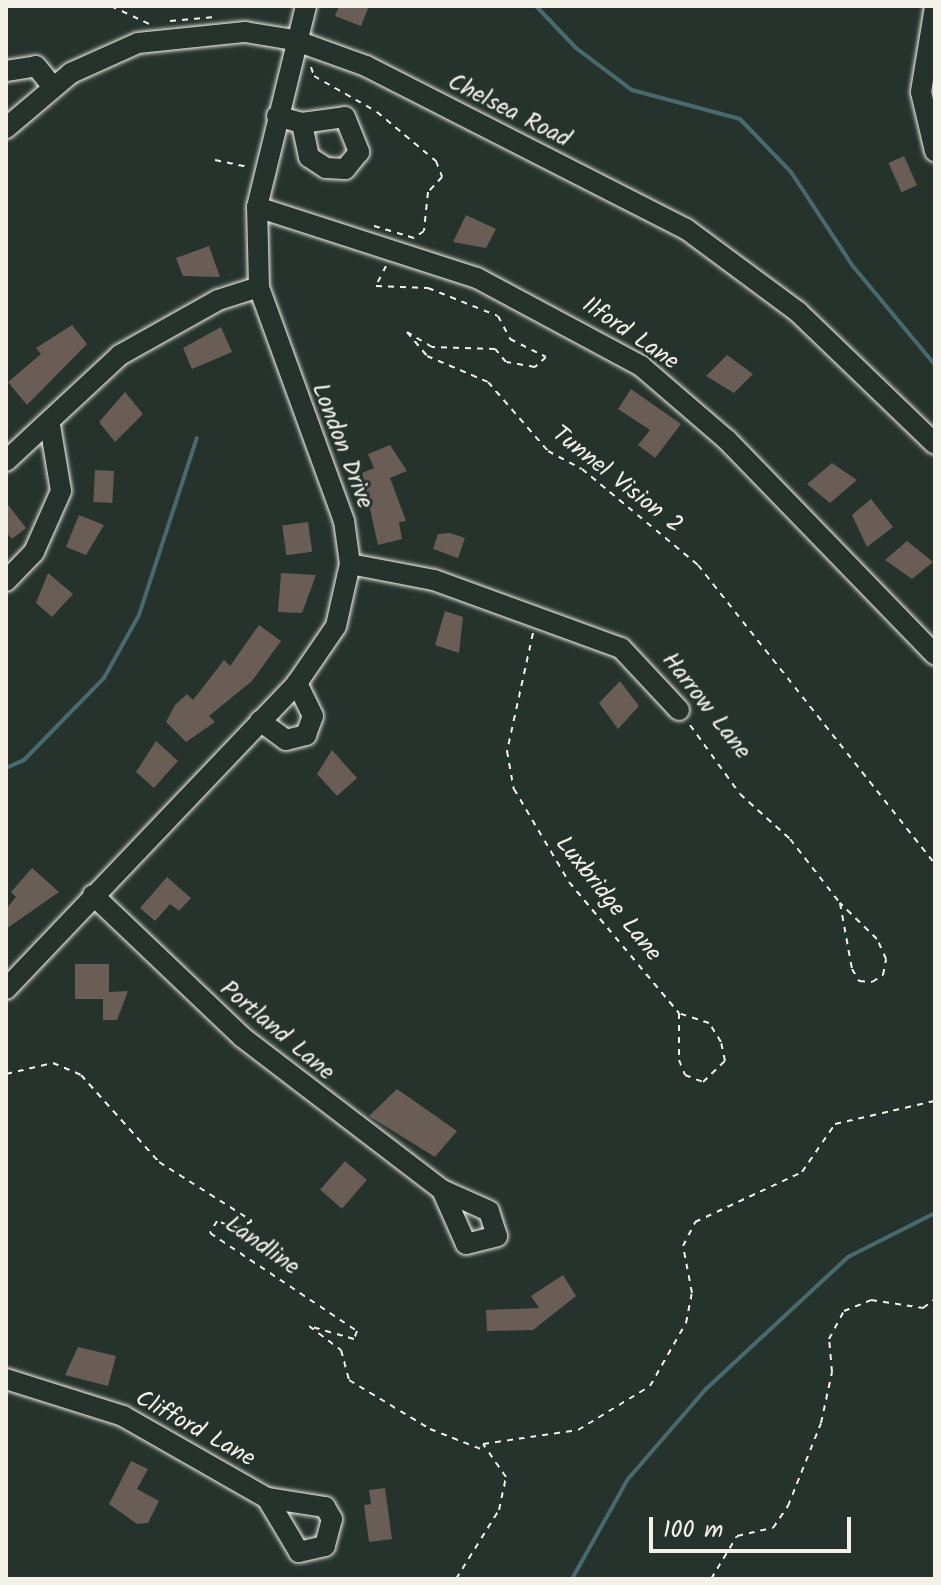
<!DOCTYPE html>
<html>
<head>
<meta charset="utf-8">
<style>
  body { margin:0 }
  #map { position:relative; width:941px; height:1585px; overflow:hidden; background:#26332d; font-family:Kalam,sans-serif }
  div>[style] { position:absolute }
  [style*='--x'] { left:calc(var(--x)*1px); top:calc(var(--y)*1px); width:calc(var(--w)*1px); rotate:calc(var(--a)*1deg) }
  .stream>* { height:4px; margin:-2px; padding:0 2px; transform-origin:2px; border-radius:2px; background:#486a6e }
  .building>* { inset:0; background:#695d55; transform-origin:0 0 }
  .path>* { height:2px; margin-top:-1px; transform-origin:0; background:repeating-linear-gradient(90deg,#f4f1e8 0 6px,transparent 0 12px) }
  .roads { filter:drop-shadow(0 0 2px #f4f1e8) drop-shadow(0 0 2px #f4f1e8) }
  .minor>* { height:20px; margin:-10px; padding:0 10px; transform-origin:10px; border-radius:10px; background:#26332d }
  span { translate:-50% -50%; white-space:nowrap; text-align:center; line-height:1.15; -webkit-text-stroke:6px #26332d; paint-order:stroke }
  .street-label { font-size:24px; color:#f4f1e8 }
  .frame { position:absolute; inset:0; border:8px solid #f4f1e8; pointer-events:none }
  .scale { position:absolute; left:649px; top:1517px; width:202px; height:36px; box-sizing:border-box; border:4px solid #f4f1e8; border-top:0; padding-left:10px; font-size:24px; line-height:28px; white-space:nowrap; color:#f4f1e8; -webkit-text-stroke:6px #26332d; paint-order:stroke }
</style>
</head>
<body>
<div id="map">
  <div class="stream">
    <i style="--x:536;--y:6;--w:58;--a:46.4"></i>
    <i style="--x:576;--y:48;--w:70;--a:36.9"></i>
    <i style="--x:632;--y:90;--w:112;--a:15"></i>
    <i style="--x:740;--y:119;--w:74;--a:46.1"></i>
    <i style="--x:791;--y:172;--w:111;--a:56.7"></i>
    <i style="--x:852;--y:265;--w:130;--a:50.3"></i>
    <i style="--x:6;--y:768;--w:20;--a:-24"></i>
    <i style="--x:24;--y:760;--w:115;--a:-45.7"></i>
    <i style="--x:104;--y:678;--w:72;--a:-60.9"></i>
    <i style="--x:139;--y:615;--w:186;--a:-71.9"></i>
    <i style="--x:572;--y:1579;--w:115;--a:-60.8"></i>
    <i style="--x:628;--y:1479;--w:119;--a:-49.1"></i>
    <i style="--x:706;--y:1389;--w:194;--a:-42.9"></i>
    <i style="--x:848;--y:1257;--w:97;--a:-26.8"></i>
  </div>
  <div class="building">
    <i style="clip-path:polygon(339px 6px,369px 6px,361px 26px,335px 16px)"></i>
    <i style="left:904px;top:156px;width:32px;height:17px;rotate:66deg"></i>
    <i style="clip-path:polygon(466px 215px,496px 229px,486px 248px,453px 242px)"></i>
    <i style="clip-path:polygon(209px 246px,220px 277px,183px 276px,176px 258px)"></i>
    <i style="clip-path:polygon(72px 325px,87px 344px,27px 405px,8px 382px,41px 354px,36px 348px)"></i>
    <i style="clip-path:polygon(221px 327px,232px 352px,192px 369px,183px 348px)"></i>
    <i style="clip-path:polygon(727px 355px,753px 374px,734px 393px,706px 376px)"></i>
    <i style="clip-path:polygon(631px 389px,681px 424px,655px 458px,638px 445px,650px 430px,618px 409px)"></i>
    <i style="clip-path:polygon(125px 392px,143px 414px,115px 442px,99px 422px)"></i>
    <i style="clip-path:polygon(390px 445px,407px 471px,390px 478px,406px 521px,399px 522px,402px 539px,378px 545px,362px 473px,374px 468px,368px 454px)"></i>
    <i style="clip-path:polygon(832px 463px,857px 480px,830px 503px,807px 484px)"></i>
    <i style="left:95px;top:470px;width:19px;height:32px;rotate:3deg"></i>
    <i style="clip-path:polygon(871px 499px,893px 527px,867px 547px,852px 515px)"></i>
    <i style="clip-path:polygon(6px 502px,26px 528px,12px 539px,6px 532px)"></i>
    <i style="clip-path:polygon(79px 515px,104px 525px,86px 555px,66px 547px)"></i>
    <i style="left:308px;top:522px;width:30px;height:26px;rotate:82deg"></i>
    <i style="clip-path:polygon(450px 533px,465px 538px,458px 558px,433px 549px,438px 534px)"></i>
    <i style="clip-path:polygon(907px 541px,933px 562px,912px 579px,885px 560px)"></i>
    <i style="clip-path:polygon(48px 573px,73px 594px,52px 617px,36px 603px)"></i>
    <i style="clip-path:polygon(281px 573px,316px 575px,302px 613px,278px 612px)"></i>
    <i style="clip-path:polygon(445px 611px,463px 617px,459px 653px,435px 645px)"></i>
    <i style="clip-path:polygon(259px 625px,281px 641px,252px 681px,209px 716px,215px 722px,186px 742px,166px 722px,175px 705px,187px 694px,193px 700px,224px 660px,230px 666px)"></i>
    <i style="clip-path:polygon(620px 681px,639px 706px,618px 729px,599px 703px)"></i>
    <i style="clip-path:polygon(156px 741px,178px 761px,154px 788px,136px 772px)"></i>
    <i style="clip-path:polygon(332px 750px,357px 778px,337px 796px,317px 774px)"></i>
    <i style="clip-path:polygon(32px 868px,59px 892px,6px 929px,6px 909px,16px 897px,11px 892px)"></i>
    <i style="clip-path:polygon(167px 877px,191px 898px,179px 911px,170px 904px,155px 921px,140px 908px)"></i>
    <i style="clip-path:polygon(75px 964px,109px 964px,109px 992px,128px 991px,117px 1020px,103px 1020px,103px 999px,75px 999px)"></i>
    <i style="clip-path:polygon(397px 1089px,457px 1131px,435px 1157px,369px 1116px)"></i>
    <i style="left:345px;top:1161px;width:29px;height:38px;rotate:41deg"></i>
    <i style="clip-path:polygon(563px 1275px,576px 1296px,533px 1330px,487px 1331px,486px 1310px,539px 1308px,531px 1296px)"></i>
    <i style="clip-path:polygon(78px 1347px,116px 1356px,108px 1386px,65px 1375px)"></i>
    <i style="clip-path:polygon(131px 1461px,148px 1469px,137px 1489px,159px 1501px,148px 1523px,137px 1524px,109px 1504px)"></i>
    <i style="clip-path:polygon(385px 1488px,392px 1539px,369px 1542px,364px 1505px,371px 1504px,369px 1490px)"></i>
  </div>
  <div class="path">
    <i style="--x:111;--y:6;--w:42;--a:25.3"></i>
    <i style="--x:170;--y:21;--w:45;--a:-5.1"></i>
    <i style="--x:311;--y:67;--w:9;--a:72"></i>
    <i style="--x:314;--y:76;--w:73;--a:29.7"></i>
    <i style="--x:377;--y:112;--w:77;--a:39.7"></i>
    <i style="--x:436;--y:161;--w:17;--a:69"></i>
    <i style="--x:442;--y:177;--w:21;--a:133"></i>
    <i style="--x:428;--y:192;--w:39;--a:96"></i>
    <i style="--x:424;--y:231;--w:12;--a:145"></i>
    <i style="--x:414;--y:238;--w:45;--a:-163.2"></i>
    <i style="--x:215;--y:160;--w:35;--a:12"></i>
    <i style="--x:386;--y:266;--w:22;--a:117"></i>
    <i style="--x:376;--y:286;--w:52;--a:2.2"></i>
    <i style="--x:428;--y:288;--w:75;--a:21.8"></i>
    <i style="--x:498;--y:316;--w:26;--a:62"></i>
    <i style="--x:510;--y:339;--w:40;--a:26.6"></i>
    <i style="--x:546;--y:357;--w:15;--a:138"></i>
    <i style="--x:535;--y:367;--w:29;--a:-170"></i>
    <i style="--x:506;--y:362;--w:17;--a:-130"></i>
    <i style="--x:495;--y:349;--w:63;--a:-178.2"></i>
    <i style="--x:432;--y:347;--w:29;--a:-149"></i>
    <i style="--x:407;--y:332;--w:31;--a:50"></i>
    <i style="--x:427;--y:356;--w:66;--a:23.1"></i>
    <i style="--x:488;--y:382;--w:91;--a:49"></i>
    <i style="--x:548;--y:451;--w:38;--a:28"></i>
    <i style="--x:582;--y:469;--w:151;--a:39.6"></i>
    <i style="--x:698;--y:565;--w:382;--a:51.6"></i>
    <i style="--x:533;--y:633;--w:121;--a:102.4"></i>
    <i style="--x:507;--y:751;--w:39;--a:80"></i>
    <i style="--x:514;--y:789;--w:108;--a:59.4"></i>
    <i style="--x:569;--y:882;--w:171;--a:50"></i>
    <i style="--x:679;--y:1013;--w:47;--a:90"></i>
    <i style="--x:679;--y:1060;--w:16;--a:68"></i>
    <i style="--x:685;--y:1075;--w:19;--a:21"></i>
    <i style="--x:703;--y:1082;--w:30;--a:-44"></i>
    <i style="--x:725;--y:1061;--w:19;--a:-102"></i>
    <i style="--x:721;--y:1042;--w:22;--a:-122"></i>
    <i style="--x:709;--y:1023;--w:32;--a:-162"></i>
    <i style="--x:690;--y:725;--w:85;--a:54.1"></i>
    <i style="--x:740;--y:794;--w:67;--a:42"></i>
    <i style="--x:790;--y:839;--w:81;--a:52"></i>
    <i style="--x:840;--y:903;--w:67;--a:79.7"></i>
    <i style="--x:852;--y:969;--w:14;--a:60"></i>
    <i style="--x:859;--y:981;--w:13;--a:4"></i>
    <i style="--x:872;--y:982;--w:13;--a:-32"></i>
    <i style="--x:883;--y:975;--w:16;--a:-79"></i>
    <i style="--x:886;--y:959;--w:22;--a:-114"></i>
    <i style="--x:877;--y:939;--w:52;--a:-135.8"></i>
    <i style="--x:6;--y:1074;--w:48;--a:-13.2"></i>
    <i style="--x:53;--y:1063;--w:30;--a:23"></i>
    <i style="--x:81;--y:1075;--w:117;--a:48.1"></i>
    <i style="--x:159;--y:1162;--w:110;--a:32.4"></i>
    <i style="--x:252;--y:1221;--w:16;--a:153"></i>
    <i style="--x:238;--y:1228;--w:22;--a:-162"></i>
    <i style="--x:217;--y:1221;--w:14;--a:120"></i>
    <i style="--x:210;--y:1233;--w:177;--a:33.7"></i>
    <i style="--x:357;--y:1331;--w:9;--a:111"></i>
    <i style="--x:354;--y:1339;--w:47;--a:-163.9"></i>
    <i style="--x:309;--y:1326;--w:40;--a:37"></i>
    <i style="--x:341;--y:1350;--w:31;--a:75"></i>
    <i style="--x:349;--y:1380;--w:95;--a:31.2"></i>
    <i style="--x:430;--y:1429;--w:55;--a:21.4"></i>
    <i style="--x:456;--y:1579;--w:81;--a:-58.1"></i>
    <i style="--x:499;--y:1510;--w:34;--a:-78"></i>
    <i style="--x:506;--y:1477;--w:40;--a:-124.9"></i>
    <i style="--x:483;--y:1444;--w:96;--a:-8.4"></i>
    <i style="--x:578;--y:1430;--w:84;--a:-31.4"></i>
    <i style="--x:650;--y:1386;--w:73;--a:-60.3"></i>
    <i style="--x:686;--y:1323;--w:31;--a:-79"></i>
    <i style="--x:692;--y:1293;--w:48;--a:-100.8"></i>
    <i style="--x:683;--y:1246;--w:27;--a:-63"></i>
    <i style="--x:695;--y:1222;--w:118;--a:-25"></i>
    <i style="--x:802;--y:1172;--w:58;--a:-55.5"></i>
    <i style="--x:835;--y:1124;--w:103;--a:-13"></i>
    <i style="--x:711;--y:1579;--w:50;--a:-58.8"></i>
    <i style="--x:737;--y:1536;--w:37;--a:-13"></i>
    <i style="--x:773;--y:1528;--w:27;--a:-56"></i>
    <i style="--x:788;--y:1506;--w:89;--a:-68.3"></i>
    <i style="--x:821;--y:1423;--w:52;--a:-77.8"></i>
    <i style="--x:832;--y:1372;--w:33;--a:-95"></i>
    <i style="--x:829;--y:1339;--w:32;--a:-62"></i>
    <i style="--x:844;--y:1311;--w:29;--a:-22"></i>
    <i style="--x:871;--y:1300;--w:53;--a:8.7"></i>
    <i style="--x:923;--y:1308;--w:15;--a:-37"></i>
  </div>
  <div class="roads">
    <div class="minor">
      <i style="--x:935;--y:7;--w:86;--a:99.4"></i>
      <i style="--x:921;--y:92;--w:61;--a:76.7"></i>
      <i style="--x:6;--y:71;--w:30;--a:-9"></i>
      <i style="--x:36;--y:66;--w:26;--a:51"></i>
      <i style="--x:277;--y:116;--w:26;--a:16"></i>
      <i style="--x:302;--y:123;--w:43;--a:-7.9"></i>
      <i style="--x:345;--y:117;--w:38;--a:68"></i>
      <i style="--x:359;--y:152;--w:22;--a:129"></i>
      <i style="--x:345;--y:169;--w:19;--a:-177"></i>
      <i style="--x:326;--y:168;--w:20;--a:-147"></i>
      <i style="--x:309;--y:157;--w:35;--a:-102"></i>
      <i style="--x:6;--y:128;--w:85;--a:-40.2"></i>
      <i style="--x:71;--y:73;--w:73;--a:-24.1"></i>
      <i style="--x:138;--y:43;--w:108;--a:-5.9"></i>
      <i style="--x:245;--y:32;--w:50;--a:9.3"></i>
      <i style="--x:294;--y:40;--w:77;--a:19.9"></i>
      <i style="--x:366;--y:66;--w:359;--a:27"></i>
      <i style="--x:686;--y:229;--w:139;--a:36.5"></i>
      <i style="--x:798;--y:312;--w:190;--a:43.9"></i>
      <i style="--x:257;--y:207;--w:231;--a:17.9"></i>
      <i style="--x:477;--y:278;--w:186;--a:28.2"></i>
      <i style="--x:641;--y:366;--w:113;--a:40.7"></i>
      <i style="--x:727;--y:440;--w:299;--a:45.9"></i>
      <i style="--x:6;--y:461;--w:156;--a:-42.9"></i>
      <i style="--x:120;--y:355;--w:112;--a:-29.3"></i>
      <i style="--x:218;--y:300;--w:43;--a:-17.6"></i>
      <i style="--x:350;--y:564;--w:86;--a:10.8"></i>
      <i style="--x:434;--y:580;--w:199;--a:20"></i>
      <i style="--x:621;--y:648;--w:85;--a:46.9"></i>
      <i style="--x:6;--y:581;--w:40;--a:-46"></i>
      <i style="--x:34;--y:552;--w:67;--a:-66.1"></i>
      <i style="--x:61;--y:491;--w:67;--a:-99.5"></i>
      <i style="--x:260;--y:721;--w:32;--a:36"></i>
      <i style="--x:286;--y:740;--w:21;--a:-14"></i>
      <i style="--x:306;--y:735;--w:20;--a:-70"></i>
      <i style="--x:313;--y:716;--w:37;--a:-116"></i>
      <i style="--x:93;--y:895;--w:206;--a:43.6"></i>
      <i style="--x:242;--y:1037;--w:252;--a:37.4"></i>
      <i style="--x:442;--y:1190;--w:59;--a:66"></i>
      <i style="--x:466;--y:1244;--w:32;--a:-14"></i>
      <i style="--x:497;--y:1236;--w:26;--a:-108"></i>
      <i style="--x:489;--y:1211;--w:51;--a:-155.9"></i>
      <i style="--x:6;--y:989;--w:422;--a:-46.4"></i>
      <i style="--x:297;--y:683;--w:69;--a:-55.6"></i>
      <i style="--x:336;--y:626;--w:64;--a:-77.3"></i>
      <i style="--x:350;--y:564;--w:43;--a:-97.9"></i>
      <i style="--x:344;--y:521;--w:249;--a:-110"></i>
      <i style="--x:259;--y:287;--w:80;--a:-91.4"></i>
      <i style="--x:257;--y:207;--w:207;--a:-76.3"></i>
      <i style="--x:6;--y:1379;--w:123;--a:17.5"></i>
      <i style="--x:123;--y:1416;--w:166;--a:29.7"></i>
      <i style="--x:267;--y:1498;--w:59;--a:8.8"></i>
      <i style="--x:325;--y:1507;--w:14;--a:60"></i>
      <i style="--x:332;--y:1519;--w:28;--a:105"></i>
      <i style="--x:325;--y:1546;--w:27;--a:167"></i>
      <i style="--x:299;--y:1552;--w:63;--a:-120.7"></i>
    </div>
  </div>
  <div class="street-label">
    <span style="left:509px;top:111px;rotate:27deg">Chelsea Road</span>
    <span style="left:630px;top:334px;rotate:34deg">Ilford Lane</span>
    <span style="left:342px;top:446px;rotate:69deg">London Drive</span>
    <span style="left:617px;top:480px;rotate:38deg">Tunnel Vision 2</span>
    <span style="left:706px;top:706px;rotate:52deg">Harrow Lane</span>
    <span style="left:608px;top:899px;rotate:51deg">Luxbridge Lane</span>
    <span style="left:277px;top:1031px;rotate:40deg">Portland Lane</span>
    <span style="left:262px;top:1246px;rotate:35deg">Landline</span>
    <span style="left:195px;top:1429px;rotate:29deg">Clifford Lane</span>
  </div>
  <div class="frame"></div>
  <div class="scale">100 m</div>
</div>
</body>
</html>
